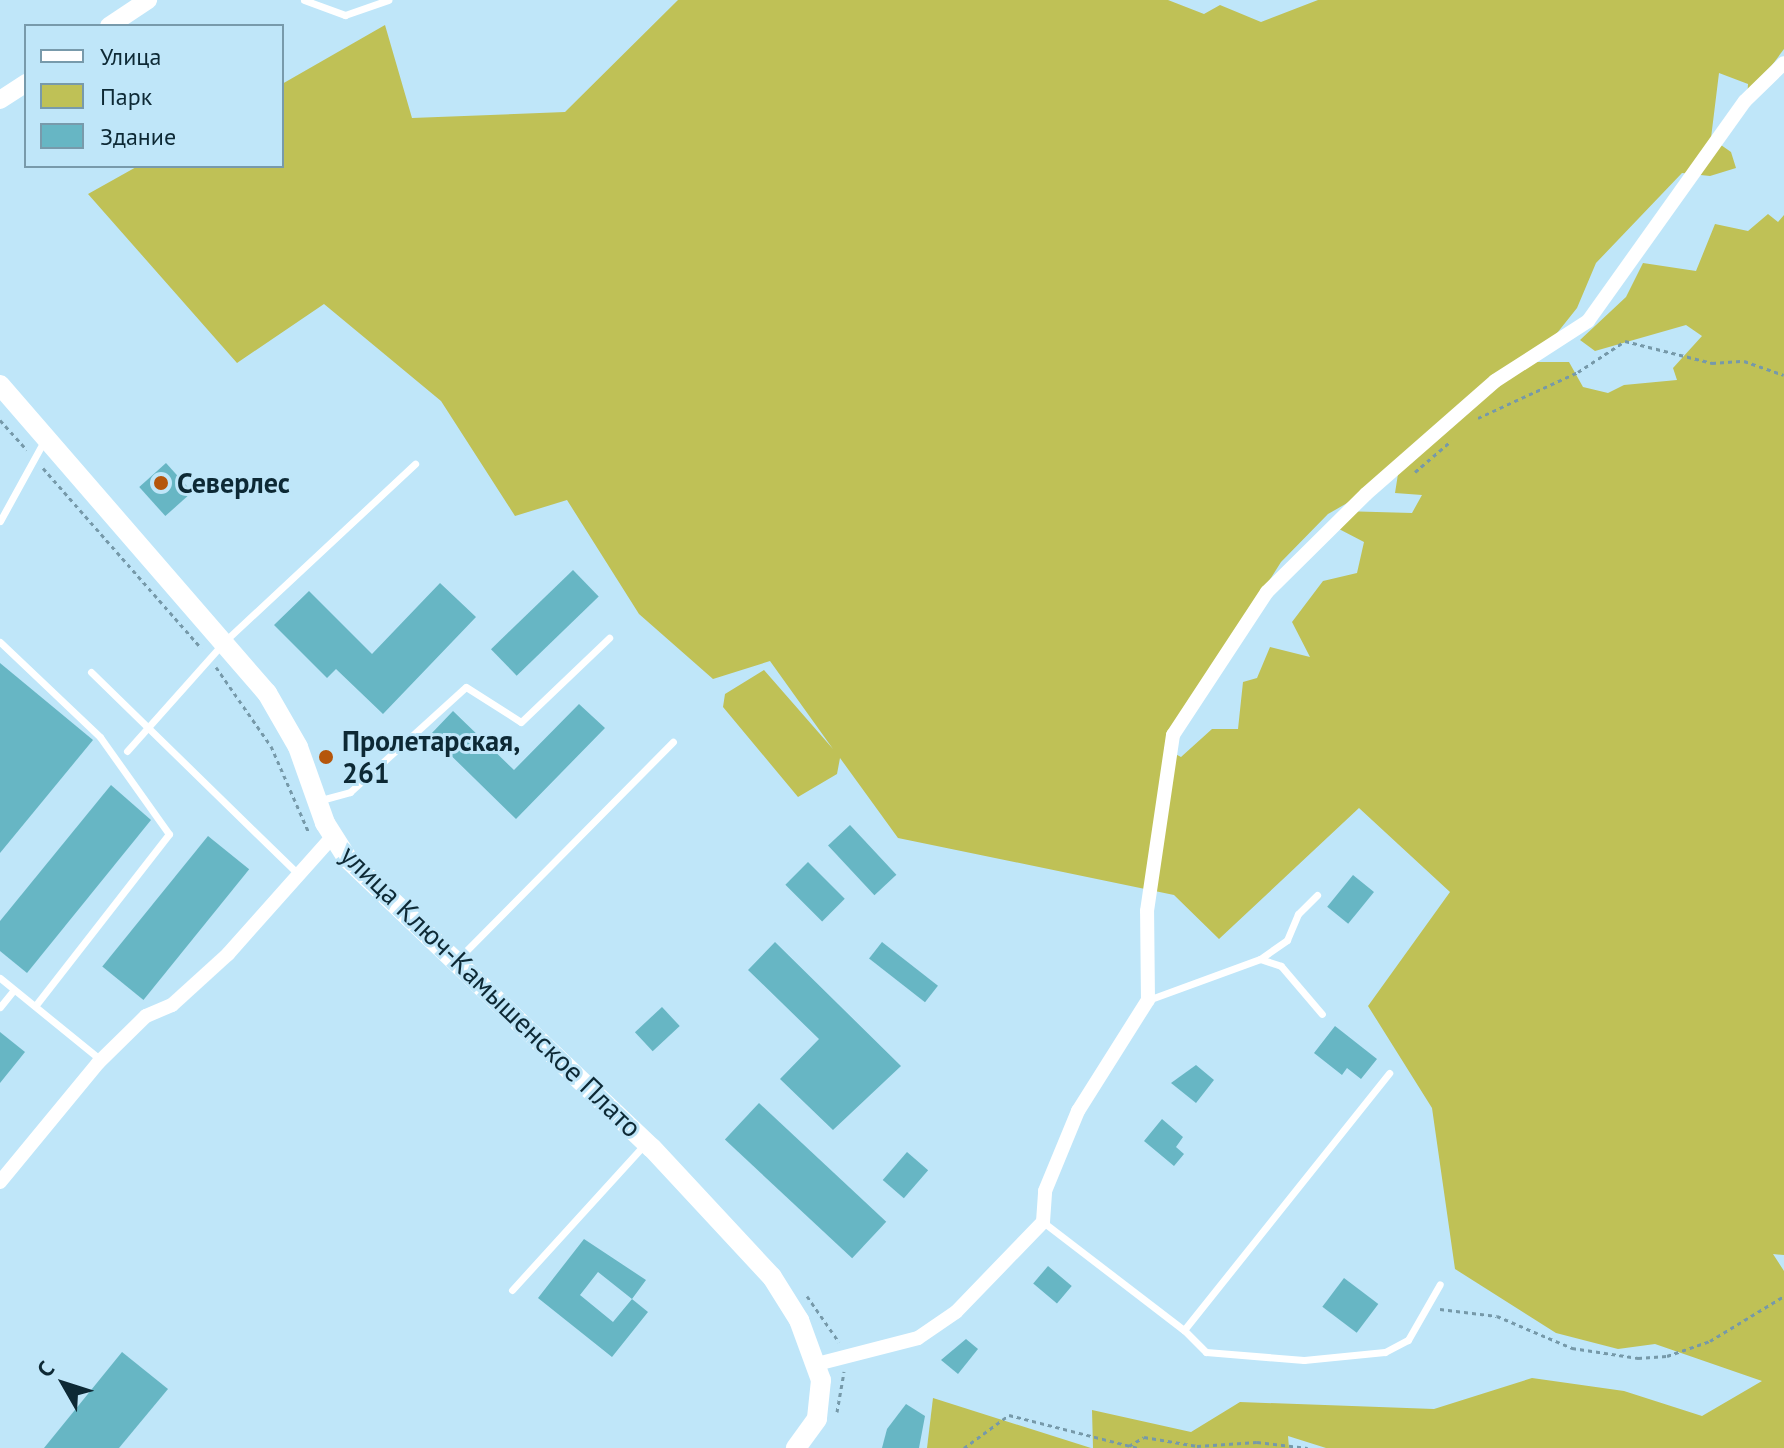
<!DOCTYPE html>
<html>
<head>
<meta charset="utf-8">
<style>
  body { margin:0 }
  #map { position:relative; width:1784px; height:1448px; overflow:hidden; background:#bfe6f9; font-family:"PT Sans",sans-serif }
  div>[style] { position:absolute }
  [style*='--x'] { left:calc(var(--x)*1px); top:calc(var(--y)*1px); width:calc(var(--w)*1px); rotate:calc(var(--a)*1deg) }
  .green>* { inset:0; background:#bfc156 }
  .building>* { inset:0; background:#67b6c4; transform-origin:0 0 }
  .path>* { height:3px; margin-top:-1.5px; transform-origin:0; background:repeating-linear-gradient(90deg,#7699a9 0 4px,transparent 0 8px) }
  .service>* { height:7px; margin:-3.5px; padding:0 3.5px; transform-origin:3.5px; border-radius:3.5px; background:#fff }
  .minor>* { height:14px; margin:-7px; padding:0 7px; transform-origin:7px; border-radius:7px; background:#fff }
  .tertiary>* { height:18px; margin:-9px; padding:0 9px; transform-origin:9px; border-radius:9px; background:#fff }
  .secondary>* { height:20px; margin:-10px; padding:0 10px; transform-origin:10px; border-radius:10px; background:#fff }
  .dots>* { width:22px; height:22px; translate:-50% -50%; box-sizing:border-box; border:4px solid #bfe6f9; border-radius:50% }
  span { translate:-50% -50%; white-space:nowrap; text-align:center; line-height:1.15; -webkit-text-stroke:6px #bfe6f9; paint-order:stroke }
  .poi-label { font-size:28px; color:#0d2935; font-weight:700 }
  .left { translate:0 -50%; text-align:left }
  .street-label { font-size:28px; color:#0d2935 }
  .legend { position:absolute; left:24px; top:24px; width:260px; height:144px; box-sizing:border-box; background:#bfe6f9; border:2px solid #789aab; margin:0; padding:10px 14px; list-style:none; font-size:24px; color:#0d2935 }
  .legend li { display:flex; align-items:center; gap:16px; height:40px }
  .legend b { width:40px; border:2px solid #789aab }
  .north { position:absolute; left:24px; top:1344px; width:80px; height:80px; -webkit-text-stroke:6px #bfe6f9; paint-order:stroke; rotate:309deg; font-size:22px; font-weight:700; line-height:32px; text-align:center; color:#0d2935 }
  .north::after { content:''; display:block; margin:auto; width:28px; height:36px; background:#0d2935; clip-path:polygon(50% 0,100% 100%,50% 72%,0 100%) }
</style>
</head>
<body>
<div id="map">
  <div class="green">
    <i style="clip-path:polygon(evenodd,678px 0,1168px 0,1204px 14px,1220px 5px,1261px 22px,1318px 0,1784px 0,1784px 49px,1747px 99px,1748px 84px,1719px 73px,1711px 138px,1731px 152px,1736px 168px,1710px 176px,1682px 173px,1596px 263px,1577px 308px,1534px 362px,1569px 362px,1583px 387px,1608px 393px,1624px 385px,1677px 380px,1673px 368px,1702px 336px,1686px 325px,1595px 351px,1580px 340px,1626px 297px,1643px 263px,1696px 271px,1715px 224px,1748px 231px,1768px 214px,1778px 222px,1784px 215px,1784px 1255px,1773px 1254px,1784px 1271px,1784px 1448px,1326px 1448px,1288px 1436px,1289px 1448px,1093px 1448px,1092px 1410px,1191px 1432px,1240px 1402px,1434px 1409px,1532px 1378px,1624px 1391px,1702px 1416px,1762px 1381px,1655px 1344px,1618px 1349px,1556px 1333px,1455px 1269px,1432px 1108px,1368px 1006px,1450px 892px,1359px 808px,1219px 939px,1174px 895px,898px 838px,840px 758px,837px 774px,798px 797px,723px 707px,725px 694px,764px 670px,833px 749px,770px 661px,713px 679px,639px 614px,567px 500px,515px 516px,441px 401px,324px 304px,237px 363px,88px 194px,138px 166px,282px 166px,282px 84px,385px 25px,412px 118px,565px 112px,678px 0,1398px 474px,1395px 493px,1422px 495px,1412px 513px,1341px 511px,1339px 529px,1364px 542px,1357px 573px,1323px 581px,1292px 622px,1310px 657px,1270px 647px,1257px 678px,1243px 682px,1238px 729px,1212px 729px,1181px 757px,1164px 748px,1281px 562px,1328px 514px,1398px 474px)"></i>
    <i style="clip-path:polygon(933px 1398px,1091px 1448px,927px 1448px)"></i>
  </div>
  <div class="building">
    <i style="left:166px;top:463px;width:39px;height:36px;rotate:48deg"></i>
    <i style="left:573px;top:570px;width:37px;height:114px;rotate:46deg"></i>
    <i style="clip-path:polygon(440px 583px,476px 617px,383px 714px,336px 669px,327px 678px,274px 625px,309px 591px,372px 654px)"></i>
    <i style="clip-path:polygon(0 663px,93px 740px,0 853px)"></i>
    <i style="clip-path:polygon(579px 704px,605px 728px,516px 819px,430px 735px,453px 711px,514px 770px)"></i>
    <i style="clip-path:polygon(111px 785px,151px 820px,27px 973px,0 951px,0 921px)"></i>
    <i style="left:850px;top:825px;width:68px;height:30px;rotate:47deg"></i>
    <i style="left:208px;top:836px;width:53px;height:168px;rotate:39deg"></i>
    <i style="left:808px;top:862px;width:52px;height:32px;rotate:45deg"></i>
    <i style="left:1353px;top:875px;width:27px;height:41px;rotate:39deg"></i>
    <i style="clip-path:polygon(775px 942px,901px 1066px,833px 1130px,780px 1079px,819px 1039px,748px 970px)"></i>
    <i style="left:882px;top:942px;width:71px;height:21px;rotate:38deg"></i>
    <i style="left:662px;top:1007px;width:26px;height:37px;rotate:47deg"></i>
    <i style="clip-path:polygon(1335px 1026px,1377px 1059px,1361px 1079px,1347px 1068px,1342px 1075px,1314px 1053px)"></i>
    <i style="clip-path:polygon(0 1032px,25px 1052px,0 1083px)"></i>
    <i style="clip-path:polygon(1196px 1065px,1214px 1080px,1196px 1103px,1171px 1083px)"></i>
    <i style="left:759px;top:1103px;width:174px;height:50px;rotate:43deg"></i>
    <i style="clip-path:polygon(1162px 1119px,1183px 1137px,1176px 1147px,1184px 1154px,1174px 1166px,1144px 1141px)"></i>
    <i style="left:907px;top:1152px;width:28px;height:37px;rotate:41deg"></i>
    <i style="clip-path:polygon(evenodd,584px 1239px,646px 1280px,632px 1299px,648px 1312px,612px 1357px,538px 1298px,584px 1239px,598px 1272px,632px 1299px,613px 1322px,580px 1295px,598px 1272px)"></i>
    <i style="left:1048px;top:1266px;width:31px;height:23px;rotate:40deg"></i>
    <i style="left:1344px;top:1278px;width:43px;height:36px;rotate:37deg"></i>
    <i style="clip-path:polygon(966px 1339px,978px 1349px,958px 1374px,941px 1360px)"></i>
    <i style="clip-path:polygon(122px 1352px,168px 1389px,119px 1448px,44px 1448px)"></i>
    <i style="clip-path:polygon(906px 1404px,925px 1416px,919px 1448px,882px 1448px,887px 1429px)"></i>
  </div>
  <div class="path">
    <i style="--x:1478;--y:418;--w:110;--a:-24.7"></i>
    <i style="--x:1578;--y:372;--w:56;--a:-33.4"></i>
    <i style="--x:1625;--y:341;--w:90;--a:14.2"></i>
    <i style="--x:1712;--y:363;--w:32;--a:-4"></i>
    <i style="--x:1744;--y:361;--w:42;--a:19.3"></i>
    <i style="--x:0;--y:420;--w:40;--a:48"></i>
    <i style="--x:43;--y:468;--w:240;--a:48.7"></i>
    <i style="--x:1415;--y:472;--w:48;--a:-40.7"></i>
    <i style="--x:216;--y:667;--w:96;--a:55.2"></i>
    <i style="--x:271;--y:746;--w:95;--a:66.4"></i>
    <i style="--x:807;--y:1296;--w:56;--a:55.2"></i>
    <i style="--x:1440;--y:1309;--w:57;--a:7"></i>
    <i style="--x:1497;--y:1316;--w:82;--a:23.1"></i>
    <i style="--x:1572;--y:1348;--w:67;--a:8.6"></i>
    <i style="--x:1638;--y:1358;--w:29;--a:-4"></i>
    <i style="--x:1667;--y:1356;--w:46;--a:-19.2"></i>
    <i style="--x:1710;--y:1341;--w:87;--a:-31.3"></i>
    <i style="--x:837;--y:1412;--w:41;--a:-80.1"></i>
    <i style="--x:1129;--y:1446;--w:17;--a:-31"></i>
    <i style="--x:1144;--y:1437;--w:54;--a:9.6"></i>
    <i style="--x:1197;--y:1446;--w:60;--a:-3.8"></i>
    <i style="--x:1257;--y:1442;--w:51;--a:6.7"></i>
    <i style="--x:964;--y:1448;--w:56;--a:-36.3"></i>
    <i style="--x:1009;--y:1415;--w:133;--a:14.3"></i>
  </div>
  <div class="service">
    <i style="--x:304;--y:0;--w:44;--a:20.1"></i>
    <i style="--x:345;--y:15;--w:46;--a:-19.2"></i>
    <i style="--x:0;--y:521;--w:94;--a:-61.2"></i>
    <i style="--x:0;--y:642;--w:138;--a:43.5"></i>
    <i style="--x:100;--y:737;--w:119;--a:54.6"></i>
    <i style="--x:169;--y:834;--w:218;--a:127.9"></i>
    <i style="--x:91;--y:672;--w:289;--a:44.3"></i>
    <i style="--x:127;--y:751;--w:147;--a:-48.3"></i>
    <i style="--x:225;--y:641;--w:260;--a:-43"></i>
    <i style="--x:321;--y:800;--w:30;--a:-15"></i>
    <i style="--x:350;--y:792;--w:156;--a:-42.2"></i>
    <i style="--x:466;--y:687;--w:65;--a:32.5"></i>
    <i style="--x:521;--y:722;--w:122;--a:-43.7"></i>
    <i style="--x:1260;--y:959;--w:33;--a:-35"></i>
    <i style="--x:1287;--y:940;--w:28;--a:-67"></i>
    <i style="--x:1298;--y:914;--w:27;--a:-45"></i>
    <i style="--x:457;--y:960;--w:307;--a:-45.3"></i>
    <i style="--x:0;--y:978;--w:130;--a:39.1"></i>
    <i style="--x:1148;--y:1000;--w:119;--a:-20.1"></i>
    <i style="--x:1260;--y:959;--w:22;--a:18"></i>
    <i style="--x:1281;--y:966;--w:63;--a:49.5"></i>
    <i style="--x:0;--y:1007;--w:22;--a:-51"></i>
    <i style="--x:1043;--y:1222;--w:178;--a:37.5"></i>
    <i style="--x:1184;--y:1330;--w:329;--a:-51.4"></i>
    <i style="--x:512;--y:1290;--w:197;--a:-47.7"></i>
    <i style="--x:1184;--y:1330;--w:31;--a:45"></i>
    <i style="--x:1206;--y:1352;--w:98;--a:4.7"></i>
    <i style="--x:1304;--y:1360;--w:81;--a:-5.6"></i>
    <i style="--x:1385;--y:1352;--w:26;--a:-28"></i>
    <i style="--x:1408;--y:1340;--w:64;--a:-60.3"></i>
  </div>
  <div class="minor">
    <i style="--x:0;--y:1182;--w:154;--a:-50.5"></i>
    <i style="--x:98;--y:1063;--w:67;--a:-44.4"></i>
    <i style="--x:146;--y:1016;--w:28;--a:-23"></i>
    <i style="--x:172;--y:1005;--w:76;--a:-42.3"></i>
    <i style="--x:228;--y:954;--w:158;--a:-48.3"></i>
    <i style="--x:817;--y:1364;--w:104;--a:-14.4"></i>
    <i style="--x:918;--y:1338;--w:46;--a:-34.4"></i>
    <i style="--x:956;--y:1312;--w:125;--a:-46"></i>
    <i style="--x:1043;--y:1222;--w:31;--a:-86"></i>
    <i style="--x:1045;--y:1191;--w:87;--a:-67.6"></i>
    <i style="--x:1078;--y:1111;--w:131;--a:-57.8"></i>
    <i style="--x:1148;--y:1000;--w:89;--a:-90.6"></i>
    <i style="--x:1147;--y:911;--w:178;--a:-81.6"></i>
    <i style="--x:1173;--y:735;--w:171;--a:-56.7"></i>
    <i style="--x:1267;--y:592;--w:139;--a:-44.7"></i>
    <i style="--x:1366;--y:494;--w:171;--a:-41.2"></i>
    <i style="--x:1495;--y:381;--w:111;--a:-32.8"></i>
    <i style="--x:1588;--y:321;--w:270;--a:-54.5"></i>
    <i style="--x:1745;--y:101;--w:54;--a:-44.3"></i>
  </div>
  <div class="tertiary">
    <i style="--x:109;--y:26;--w:47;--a:-33.7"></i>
    <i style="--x:0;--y:100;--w:31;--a:-33"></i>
  </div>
  <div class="secondary">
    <i style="--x:0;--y:385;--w:408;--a:49.1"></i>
    <i style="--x:267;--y:693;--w:62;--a:60.1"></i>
    <i style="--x:298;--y:747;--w:81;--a:70.4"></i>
    <i style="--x:325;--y:823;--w:41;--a:57.8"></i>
    <i style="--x:347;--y:858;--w:421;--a:43.6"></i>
    <i style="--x:652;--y:1148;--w:176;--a:47.1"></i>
    <i style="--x:772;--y:1277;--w:51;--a:57.9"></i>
    <i style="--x:799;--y:1320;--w:64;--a:69.9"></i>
    <i style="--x:821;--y:1380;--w:39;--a:96"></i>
    <i style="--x:817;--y:1419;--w:36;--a:126"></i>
  </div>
  <div class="dots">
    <i style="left:161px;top:483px;background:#b5560c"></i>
    <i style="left:326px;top:757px;background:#b5560c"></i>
  </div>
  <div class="poi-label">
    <span class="left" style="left:177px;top:483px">Северлес</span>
    <span class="left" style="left:342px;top:757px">Пролетарская,<br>261</span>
  </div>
  <div class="street-label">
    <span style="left:491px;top:991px;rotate:44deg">улица Ключ-Камышенское Плато</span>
  </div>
  <ul class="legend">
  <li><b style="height:10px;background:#fff"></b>Улица</li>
  <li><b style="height:22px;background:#bfc156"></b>Парк</li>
  <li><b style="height:22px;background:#67b6c4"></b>Здание</li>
  </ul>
  <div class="north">С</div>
</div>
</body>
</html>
